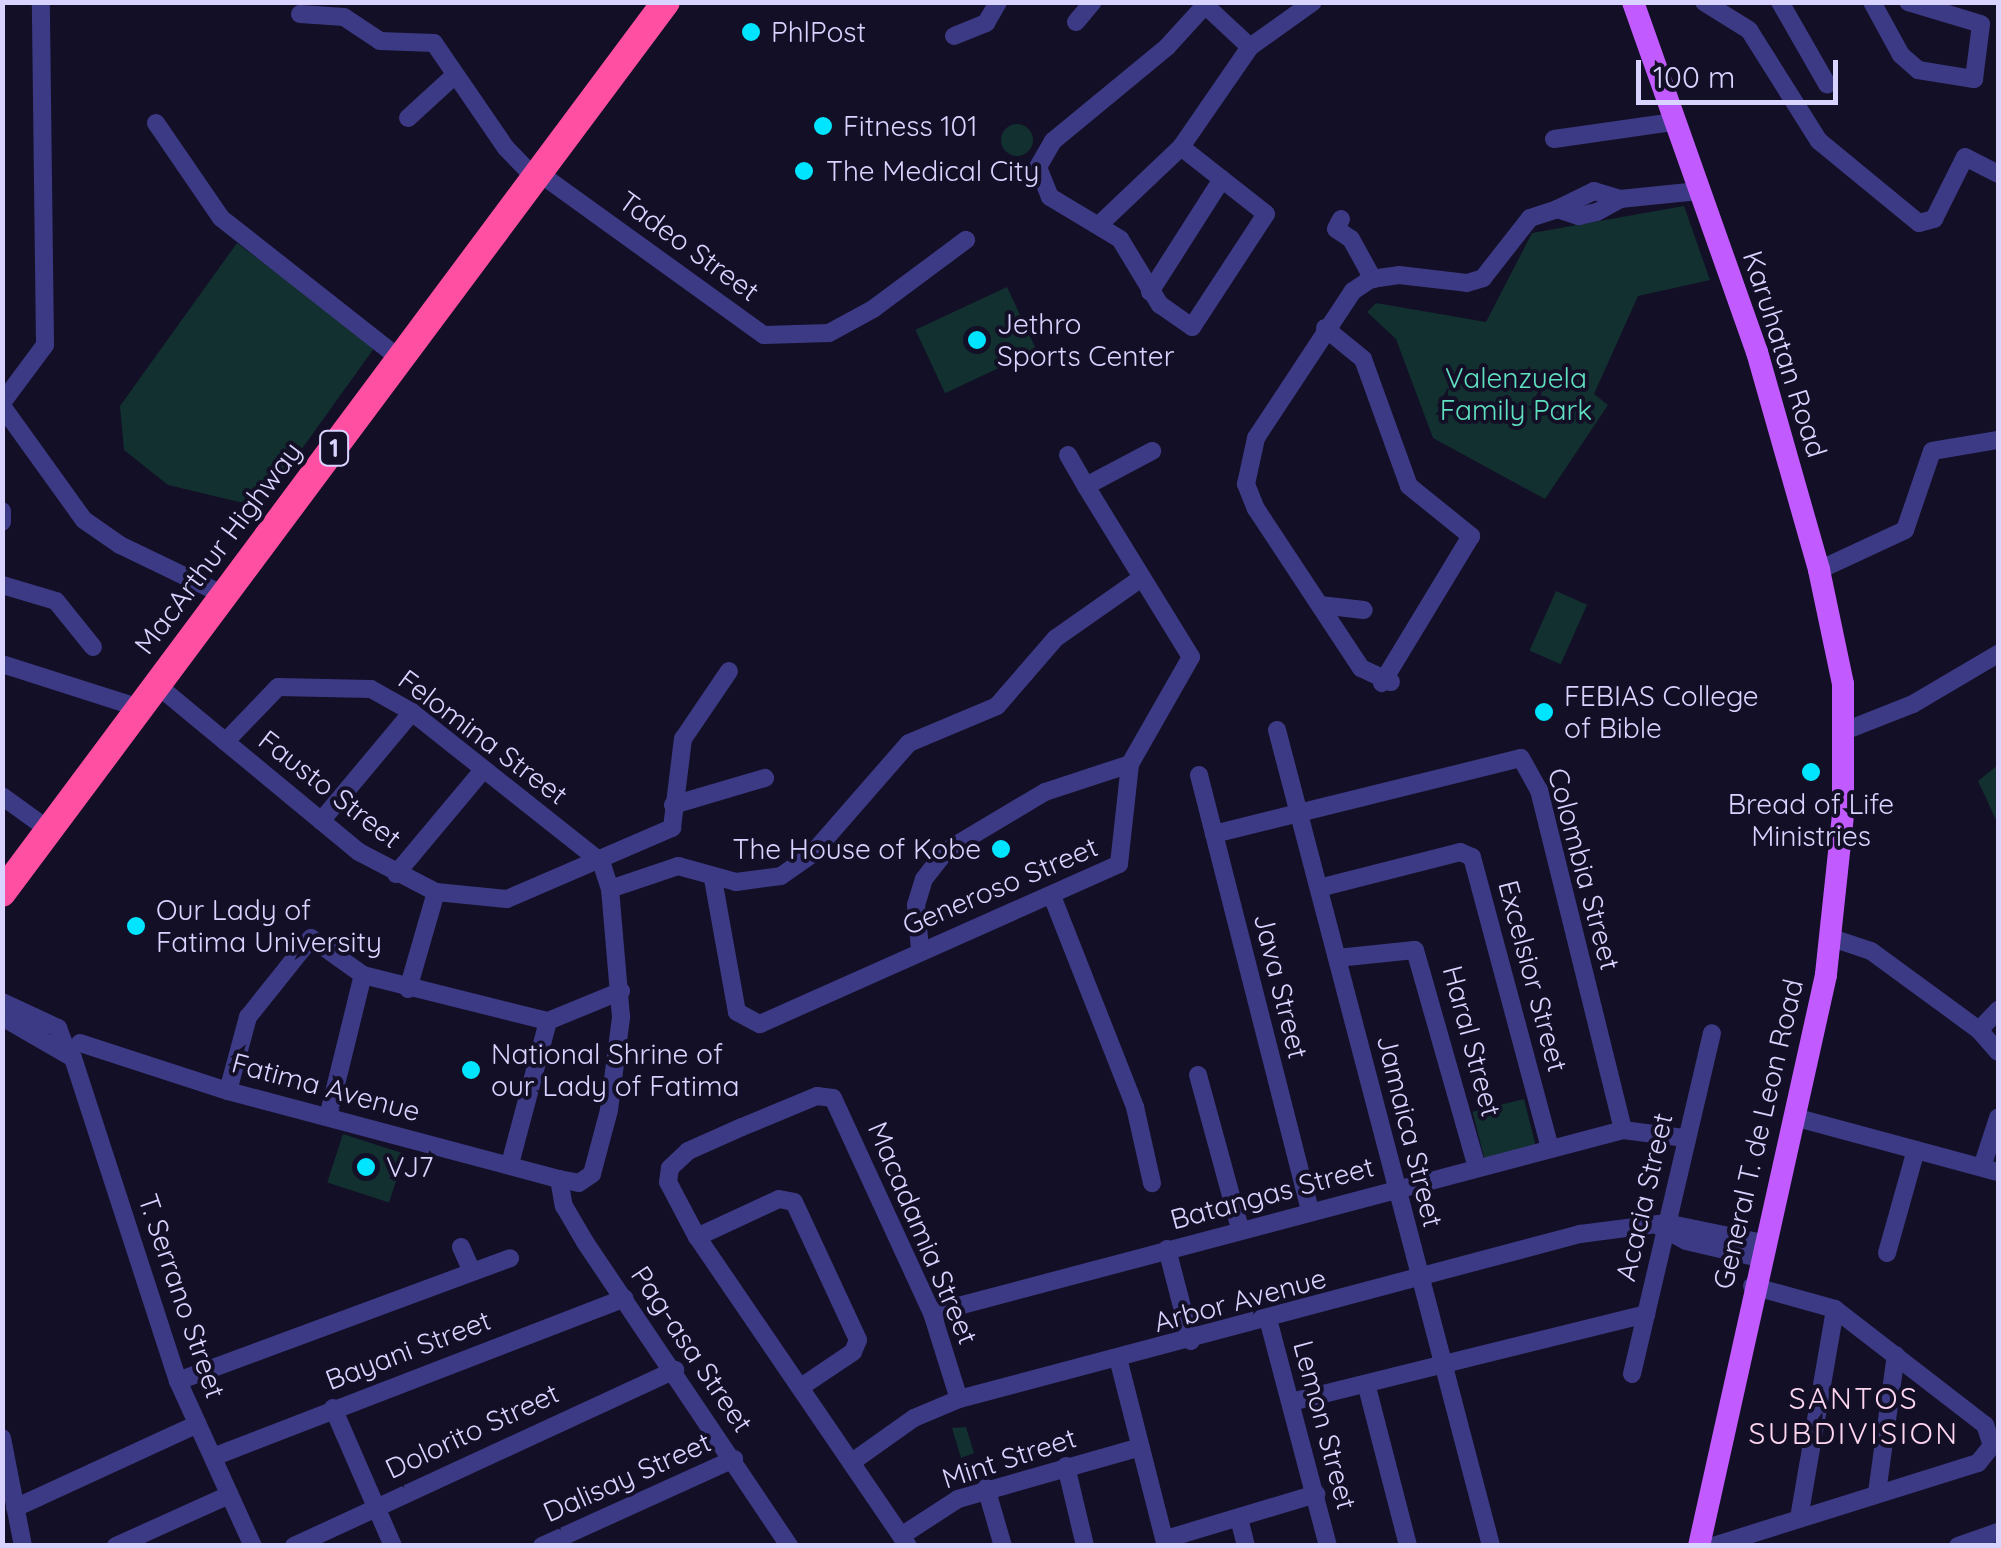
<!DOCTYPE html>
<html>
<head>
<meta charset="utf-8">
<style>
  body { margin:0 }
  #map { position:relative; width:2001px; height:1548px; overflow:hidden; background:#130f26; font-family:Quicksand,sans-serif }
  div>[style] { position:absolute }
  [style*='--x'] { left:calc(var(--x)*1px); top:calc(var(--y)*1px); width:calc(var(--w)*1px); rotate:calc(var(--a)*1deg) }
  .green>* { inset:0; background:#12302f; transform-origin:0 0 }
  .round { border-radius:50% }
  .minor>* { height:18px; margin:-9px; padding:0 9px; transform-origin:9px; border-radius:9px; background:#3d3a85 }
  .major>* { height:22px; margin:-11px; padding:0 11px; transform-origin:11px; border-radius:11px; background:#c25bff }
  .highway>* { height:28px; margin:-14px; padding:0 14px; transform-origin:14px; border-radius:14px; background:#ff4fa3 }
  .dots>* { width:28px; height:28px; translate:-50% -50%; box-sizing:border-box; border:5px solid #130f26; border-radius:50% }
  span { translate:-50% -50%; white-space:nowrap; text-align:center; line-height:1.15; -webkit-text-stroke:8px #130f26; paint-order:stroke }
  .shield-label span { padding:2px 8px; background:#130f26; border:2px solid; border-radius:8px; -webkit-text-stroke-width:0 }
  .shield-label { font-size:25px; color:#d9d4ff; font-weight:700 }
  .poi-label { font-size:28px; color:#d9d4ff }
  .left { translate:0 -50%; text-align:left }
  .right { translate:-100% -50%; text-align:right }
  .street-label { font-size:28px; color:#d9d4ff }
  .park-label { font-size:28px; color:#5fe0c0 }
  .neighbourhood-label { font-size:30px; color:#ffd6f0; letter-spacing:2.5px }
  .frame { position:absolute; inset:0; border:5px solid #d9d4ff; pointer-events:none }
  .scale { position:absolute; left:1636px; top:60px; width:202px; height:45px; box-sizing:border-box; border:5px solid #d9d4ff; border-top:0; padding-left:12px; font-size:30px; line-height:35px; white-space:nowrap; color:#d9d4ff; -webkit-text-stroke:8px #130f26; paint-order:stroke }
</style>
</head>
<body>
<div id="map">
  <div class="green">
    <i class="round" style="left:1001px;top:124px;width:32px;height:32px"></i>
    <i style="clip-path:polygon(1684px 206px,1710px 280px,1638px 296px,1594px 394px,1608px 405px,1545px 499px,1433px 438px,1396px 339px,1367px 312px,1376px 303px,1486px 322px,1532px 233px)"></i>
    <i style="clip-path:polygon(237px 243px,375px 347px,260px 507px,168px 485px,124px 450px,120px 406px)"></i>
    <i style="left:1007px;top:287px;width:70px;height:101px;rotate:65deg"></i>
    <i style="left:1556px;top:591px;width:34px;height:65px;rotate:24deg"></i>
    <i style="clip-path:polygon(1998px 765px,1998px 820px,1997px 822px,1978px 781px)"></i>
    <i style="left:1524px;top:1099px;width:49px;height:53px;rotate:76deg"></i>
    <i style="left:343px;top:1134px;width:65px;height:51px;rotate:18deg"></i>
    <i style="clip-path:polygon(966px 1427px,974px 1453px,961px 1458px,952px 1428px)"></i>
  </div>
  <div class="minor">
    <i style="--x:1704;--y:2;--w:53;--a:31.9"></i>
    <i style="--x:1749;--y:30;--w:131;--a:57.8"></i>
    <i style="--x:1819;--y:141;--w:129;--a:39.4"></i>
    <i style="--x:1919;--y:223;--w:16;--a:-15"></i>
    <i style="--x:1934;--y:219;--w:69;--a:-63.4"></i>
    <i style="--x:1965;--y:157;--w:37;--a:27"></i>
    <i style="--x:1780;--y:2;--w:95;--a:60.2"></i>
    <i style="--x:1872;--y:2;--w:60;--a:61.3"></i>
    <i style="--x:1901;--y:55;--w:23;--a:41"></i>
    <i style="--x:1918;--y:70;--w:57;--a:9.1"></i>
    <i style="--x:1974;--y:79;--w:55;--a:-82.7"></i>
    <i style="--x:1981;--y:24;--w:76;--a:-163.2"></i>
    <i style="--x:1206;--y:6;--w:60;--a:43"></i>
    <i style="--x:300;--y:14;--w:44;--a:3.9"></i>
    <i style="--x:344;--y:17;--w:43;--a:33.7"></i>
    <i style="--x:380;--y:41;--w:54;--a:2.1"></i>
    <i style="--x:434;--y:43;--w:127;--a:55.6"></i>
    <i style="--x:506;--y:148;--w:42;--a:46"></i>
    <i style="--x:1076;--y:22;--w:26;--a:-50"></i>
    <i style="--x:954;--y:36;--w:35;--a:-22"></i>
    <i style="--x:986;--y:23;--w:24;--a:-60"></i>
    <i style="--x:408;--y:118;--w:62;--a:-42.4"></i>
    <i style="--x:156;--y:123;--w:115;--a:55.6"></i>
    <i style="--x:221;--y:218;--w:228;--a:38.2"></i>
    <i style="--x:1554;--y:139;--w:121;--a:-8.1"></i>
    <i style="--x:1181;--y:147;--w:108;--a:38.2"></i>
    <i style="--x:1266;--y:214;--w:135;--a:123.2"></i>
    <i style="--x:1192;--y:327;--w:39;--a:-145"></i>
    <i style="--x:1160;--y:305;--w:77;--a:-121.2"></i>
    <i style="--x:1120;--y:239;--w:82;--a:-149"></i>
    <i style="--x:1050;--y:197;--w:32;--a:-112"></i>
    <i style="--x:1038;--y:167;--w:30;--a:-60"></i>
    <i style="--x:1053;--y:141;--w:148;--a:-39.5"></i>
    <i style="--x:1167;--y:47;--w:61;--a:-47.7"></i>
    <i style="--x:539;--y:173;--w:277;--a:35.8"></i>
    <i style="--x:764;--y:335;--w:65;--a:-1.8"></i>
    <i style="--x:829;--y:333;--w:50;--a:-28.6"></i>
    <i style="--x:873;--y:309;--w:116;--a:-36.6"></i>
    <i style="--x:1557;--y:209;--w:41;--a:-25.9"></i>
    <i style="--x:1594;--y:191;--w:27;--a:17"></i>
    <i style="--x:1620;--y:199;--w:79;--a:-5.8"></i>
    <i style="--x:1341;--y:219;--w:11;--a:117"></i>
    <i style="--x:1336;--y:229;--w:18;--a:34"></i>
    <i style="--x:1351;--y:239;--w:46;--a:61.2"></i>
    <i style="--x:1101;--y:223;--w:110;--a:-43.5"></i>
    <i style="--x:1181;--y:147;--w:121;--a:-55.4"></i>
    <i style="--x:1250;--y:47;--w:77;--a:-35.5"></i>
    <i style="--x:1150;--y:292;--w:134;--a:-57.5"></i>
    <i style="--x:1325;--y:328;--w:49;--a:39.2"></i>
    <i style="--x:1363;--y:359;--w:135;--a:70.1"></i>
    <i style="--x:1409;--y:486;--w:80;--a:38.9"></i>
    <i style="--x:1471;--y:536;--w:172;--a:121.2"></i>
    <i style="--x:2;--y:403;--w:72;--a:-53.4"></i>
    <i style="--x:45;--y:345;--w:343;--a:-90.7"></i>
    <i style="--x:2;--y:406;--w:140;--a:54.3"></i>
    <i style="--x:84;--y:520;--w:44;--a:34.8"></i>
    <i style="--x:120;--y:545;--w:115;--a:25.7"></i>
    <i style="--x:1068;--y:455;--w:36;--a:60"></i>
    <i style="--x:2;--y:511;--w:11;--a:90"></i>
    <i style="--x:1819;--y:570;--w:95;--a:-24.9"></i>
    <i style="--x:1905;--y:530;--w:83;--a:-71.1"></i>
    <i style="--x:1932;--y:451;--w:67;--a:-9.5"></i>
    <i style="--x:2;--y:585;--w:56;--a:16.5"></i>
    <i style="--x:56;--y:601;--w:59;--a:51.2"></i>
    <i style="--x:1320;--y:605;--w:44;--a:6.5"></i>
    <i style="--x:2;--y:664;--w:145;--a:17.7"></i>
    <i style="--x:1391;--y:682;--w:33;--a:-155"></i>
    <i style="--x:1361;--y:668;--w:191;--a:-123.4"></i>
    <i style="--x:1256;--y:509;--w:27;--a:-112"></i>
    <i style="--x:1246;--y:484;--w:47;--a:-77.7"></i>
    <i style="--x:1256;--y:438;--w:176;--a:-56.6"></i>
    <i style="--x:1353;--y:291;--w:22;--a:-34"></i>
    <i style="--x:1371;--y:279;--w:28;--a:-8"></i>
    <i style="--x:1399;--y:275;--w:68;--a:6.7"></i>
    <i style="--x:1467;--y:283;--w:17;--a:-17"></i>
    <i style="--x:1483;--y:278;--w:76;--a:-51.9"></i>
    <i style="--x:1530;--y:218;--w:28;--a:-18"></i>
    <i style="--x:1557;--y:209;--w:23;--a:18"></i>
    <i style="--x:1579;--y:216;--w:18;--a:-13"></i>
    <i style="--x:1597;--y:212;--w:26;--a:-29"></i>
    <i style="--x:157;--y:685;--w:262;--a:39.6"></i>
    <i style="--x:359;--y:852;--w:87;--a:27.5"></i>
    <i style="--x:436;--y:892;--w:71;--a:5.6"></i>
    <i style="--x:507;--y:899;--w:180;--a:-23.3"></i>
    <i style="--x:672;--y:828;--w:90;--a:-83"></i>
    <i style="--x:683;--y:739;--w:82;--a:-55.9"></i>
    <i style="--x:1277;--y:730;--w:844;--a:75.3"></i>
    <i style="--x:1842;--y:732;--w:76;--a:-21.5"></i>
    <i style="--x:1913;--y:704;--w:99;--a:-30.5"></i>
    <i style="--x:1199;--y:775;--w:451;--a:75.7"></i>
    <i style="--x:2;--y:796;--w:58;--a:35.9"></i>
    <i style="--x:673;--y:805;--w:96;--a:-16.4"></i>
    <i style="--x:321;--y:821;--w:142;--a:-50.1"></i>
    <i style="--x:1214;--y:834;--w:316;--a:-13.9"></i>
    <i style="--x:1521;--y:758;--w:37;--a:61"></i>
    <i style="--x:1539;--y:790;--w:350;--a:76.1"></i>
    <i style="--x:396;--y:874;--w:136;--a:-50.1"></i>
    <i style="--x:713;--y:879;--w:135;--a:79.8"></i>
    <i style="--x:737;--y:1012;--w:26;--a:28"></i>
    <i style="--x:760;--y:1024;--w:393;--a:-24"></i>
    <i style="--x:1119;--y:864;--w:101;--a:-83.7"></i>
    <i style="--x:1130;--y:764;--w:123;--a:-60.3"></i>
    <i style="--x:1191;--y:657;--w:201;--a:-121.6"></i>
    <i style="--x:1086;--y:486;--w:75;--a:-27.9"></i>
    <i style="--x:1319;--y:888;--w:146;--a:-14.3"></i>
    <i style="--x:1460;--y:852;--w:13;--a:23"></i>
    <i style="--x:1472;--y:857;--w:301;--a:75"></i>
    <i style="--x:610;--y:889;--w:72;--a:-18.7"></i>
    <i style="--x:678;--y:866;--w:60;--a:15.4"></i>
    <i style="--x:736;--y:882;--w:45;--a:-7.6"></i>
    <i style="--x:781;--y:876;--w:38;--a:-35"></i>
    <i style="--x:812;--y:854;--w:147;--a:-48.9"></i>
    <i style="--x:909;--y:743;--w:95;--a:-22.8"></i>
    <i style="--x:997;--y:706;--w:90;--a:-49.1"></i>
    <i style="--x:1056;--y:638;--w:103;--a:-35.1"></i>
    <i style="--x:1052;--y:896;--w:227;--a:68.5"></i>
    <i style="--x:1135;--y:1107;--w:78;--a:77.4"></i>
    <i style="--x:1832;--y:938;--w:41;--a:18.4"></i>
    <i style="--x:1871;--y:951;--w:134;--a:36.2"></i>
    <i style="--x:1979;--y:1030;--w:28;--a:-46"></i>
    <i style="--x:920;--y:949;--w:44;--a:-95.2"></i>
    <i style="--x:916;--y:905;--w:27;--a:-73"></i>
    <i style="--x:924;--y:879;--w:36;--a:-52"></i>
    <i style="--x:946;--y:851;--w:115;--a:-30.8"></i>
    <i style="--x:1045;--y:792;--w:89;--a:-18.2"></i>
    <i style="--x:1337;--y:958;--w:78;--a:-5.9"></i>
    <i style="--x:1415;--y:950;--w:226;--a:74.1"></i>
    <i style="--x:408;--y:989;--w:101;--a:-73.9"></i>
    <i style="--x:2;--y:1002;--w:62;--a:24.9"></i>
    <i style="--x:58;--y:1028;--w:26;--a:69"></i>
    <i style="--x:2;--y:1017;--w:82;--a:30"></i>
    <i style="--x:73;--y:1058;--w:340;--a:72"></i>
    <i style="--x:178;--y:1381;--w:181;--a:65.6"></i>
    <i style="--x:1979;--y:1030;--w:29;--a:49"></i>
    <i style="--x:80;--y:1043;--w:156;--a:18"></i>
    <i style="--x:228;--y:1091;--w:342;--a:14.9"></i>
    <i style="--x:559;--y:1179;--w:20;--a:11"></i>
    <i style="--x:579;--y:1183;--w:16;--a:-35"></i>
    <i style="--x:592;--y:1174;--w:66;--a:-75.1"></i>
    <i style="--x:609;--y:1110;--w:94;--a:-82.6"></i>
    <i style="--x:621;--y:1017;--w:128;--a:-94.9"></i>
    <i style="--x:610;--y:889;--w:28;--a:-108"></i>
    <i style="--x:601;--y:862;--w:241;--a:-141.6"></i>
    <i style="--x:412;--y:712;--w:47;--a:-150.7"></i>
    <i style="--x:371;--y:689;--w:93;--a:-178.8"></i>
    <i style="--x:278;--y:687;--w:76;--a:133.9"></i>
    <i style="--x:1198;--y:1075;--w:160;--a:74.7"></i>
    <i style="--x:228;--y:1091;--w:77;--a:-74.9"></i>
    <i style="--x:248;--y:1017;--w:101;--a:-51.4"></i>
    <i style="--x:311;--y:938;--w:64;--a:35.4"></i>
    <i style="--x:363;--y:975;--w:191;--a:14"></i>
    <i style="--x:548;--y:1021;--w:79;--a:-22.3"></i>
    <i style="--x:328;--y:1117;--w:146;--a:-76.2"></i>
    <i style="--x:1794;--y:1117;--w:211;--a:15.1"></i>
    <i style="--x:510;--y:1164;--w:148;--a:-75.1"></i>
    <i style="--x:1982;--y:1167;--w:52;--a:-71.9"></i>
    <i style="--x:559;--y:1179;--w:27;--a:80"></i>
    <i style="--x:564;--y:1206;--w:42;--a:59.7"></i>
    <i style="--x:585;--y:1242;--w:366;--a:56.1"></i>
    <i style="--x:1657;--y:1225;--w:33;--a:29"></i>
    <i style="--x:1686;--y:1241;--w:75;--a:13.1"></i>
    <i style="--x:697;--y:1237;--w:90;--a:-24.9"></i>
    <i style="--x:779;--y:1199;--w:15;--a:11"></i>
    <i style="--x:794;--y:1202;--w:152;--a:65.1"></i>
    <i style="--x:858;--y:1340;--w:13;--a:113"></i>
    <i style="--x:853;--y:1352;--w:63;--a:146.1"></i>
    <i style="--x:461;--y:1247;--w:27;--a:66"></i>
    <i style="--x:1167;--y:1249;--w:95;--a:75.4"></i>
    <i style="--x:1887;--y:1253;--w:107;--a:-74.3"></i>
    <i style="--x:932;--y:1313;--w:715;--a:-14.83"></i>
    <i style="--x:1623;--y:1130;--w:63;--a:7.4"></i>
    <i style="--x:1268;--y:1319;--w:235;--a:75.2"></i>
    <i style="--x:1119;--y:1362;--w:190;--a:75.7"></i>
    <i style="--x:1632;--y:1374;--w:350;--a:-76.8"></i>
    <i style="--x:178;--y:1381;--w:354;--a:-20.3"></i>
    <i style="--x:1367;--y:1387;--w:164;--a:75.5"></i>
    <i style="--x:1291;--y:1402;--w:366;--a:-13.9"></i>
    <i style="--x:333;--y:1408;--w:150;--a:66.5"></i>
    <i style="--x:2;--y:1438;--w:110;--a:79"></i>
    <i style="--x:213;--y:1457;--w:441;--a:-21.1"></i>
    <i style="--x:852;--y:1462;--w:76;--a:-35.4"></i>
    <i style="--x:914;--y:1418;--w:49;--a:-22.9"></i>
    <i style="--x:959;--y:1399;--w:643;--a:-14.88"></i>
    <i style="--x:1580;--y:1234;--w:87;--a:-7.3"></i>
    <i style="--x:1666;--y:1223;--w:99;--a:11.7"></i>
    <i style="--x:1066;--y:1466;--w:82;--a:76.6"></i>
    <i style="--x:986;--y:1488;--w:60;--a:73.7"></i>
    <i style="--x:1877;--y:1493;--w:139;--a:-82.2"></i>
    <i style="--x:15;--y:1508;--w:201;--a:-24.7"></i>
    <i style="--x:1239;--y:1518;--w:29;--a:76"></i>
    <i style="--x:1799;--y:1518;--w:212;--a:-80.2"></i>
    <i style="--x:901;--y:1536;--w:68;--a:-33"></i>
    <i style="--x:958;--y:1499;--w:189;--a:-15.9"></i>
    <i style="--x:1166;--y:1539;--w:157;--a:-16.7"></i>
    <i style="--x:116;--y:1546;--w:124;--a:-24.3"></i>
    <i style="--x:294;--y:1546;--w:420;--a:-24.8"></i>
    <i style="--x:542;--y:1546;--w:211;--a:-24.4"></i>
    <i style="--x:908;--y:1546;--w:374;--a:-124.3"></i>
    <i style="--x:697;--y:1237;--w:62;--a:-117.8"></i>
    <i style="--x:668;--y:1182;--w:14;--a:-82"></i>
    <i style="--x:670;--y:1168;--w:25;--a:-43"></i>
    <i style="--x:688;--y:1151;--w:59;--a:-24"></i>
    <i style="--x:742;--y:1127;--w:81;--a:-22.5"></i>
    <i style="--x:817;--y:1096;--w:16;--a:7"></i>
    <i style="--x:833;--y:1098;--w:237;--a:65.3"></i>
    <i style="--x:932;--y:1313;--w:90;--a:72.6"></i>
    <i style="--x:1713;--y:1546;--w:278;--a:-17.4"></i>
    <i style="--x:1978;--y:1463;--w:22;--a:-51"></i>
    <i style="--x:1992;--y:1446;--w:22;--a:-108"></i>
    <i style="--x:1985;--y:1425;--w:190;--a:-142.3"></i>
    <i style="--x:1835;--y:1309;--w:86;--a:-164.5"></i>
    <i style="--x:1958;--y:1546;--w:42;--a:-19.3"></i>
  </div>
  <div class="major">
    <i style="--x:1633;--y:2;--w:371;--a:70.5"></i>
    <i style="--x:1757;--y:352;--w:227;--a:74.1"></i>
    <i style="--x:1819;--y:570;--w:116;--a:78.1"></i>
    <i style="--x:1843;--y:684;--w:131;--a:90"></i>
    <i style="--x:1843;--y:815;--w:161;--a:96.1"></i>
    <i style="--x:1826;--y:975;--w:585;--a:102.54"></i>
  </div>
  <div class="highway">
    <i style="--x:2;--y:893;--w:1111;--a:-53.31"></i>
  </div>
  <div class="dots">
    <i style="left:751px;top:32px;background:#00e5ff"></i>
    <i style="left:823px;top:126px;background:#00e5ff"></i>
    <i style="left:804px;top:171px;background:#00e5ff"></i>
    <i style="left:977px;top:340px;background:#00e5ff"></i>
    <i style="left:1544px;top:712px;background:#00e5ff"></i>
    <i style="left:1811px;top:772px;background:#00e5ff"></i>
    <i style="left:1001px;top:849px;background:#00e5ff"></i>
    <i style="left:136px;top:926px;background:#00e5ff"></i>
    <i style="left:471px;top:1070px;background:#00e5ff"></i>
    <i style="left:366px;top:1167px;background:#00e5ff"></i>
  </div>
  <div class="shield-label">
    <span style="left:334px;top:448px">1</span>
  </div>
  <div class="poi-label">
    <span class="left" style="left:771px;top:32px">PhlPost</span>
    <span class="left" style="left:843px;top:126px">Fitness 101</span>
    <span class="left" style="left:826px;top:171px">The Medical City</span>
    <span class="left" style="left:997px;top:340px">Jethro<br>Sports Center</span>
    <span class="left" style="left:1564px;top:712px">FEBIAS College<br>of Bible</span>
    <span style="left:1811px;top:820px">Bread of Life<br>Ministries</span>
    <span class="right" style="left:981px;top:849px">The House of Kobe</span>
    <span class="left" style="left:156px;top:926px">Our Lady of<br>Fatima University</span>
    <span class="left" style="left:491px;top:1070px">National Shrine of<br>our Lady of Fatima</span>
    <span class="left" style="left:386px;top:1167px">VJ7</span>
  </div>
  <div class="street-label">
    <span style="left:689px;top:246px;rotate:36deg">Tadeo Street</span>
    <span style="left:1785px;top:354px;rotate:72deg">Karuhatan Road</span>
    <span style="left:218px;top:548px;rotate:-53deg">MacArthur Highway</span>
    <span style="left:483px;top:737px;rotate:37deg">Felomina Street</span>
    <span style="left:330px;top:789px;rotate:38deg">Fausto Street</span>
    <span style="left:1584px;top:869px;rotate:75deg">Colombia Street</span>
    <span style="left:1000px;top:886px;rotate:-23deg">Generoso Street</span>
    <span style="left:1533px;top:976px;rotate:75deg">Excelsior Street</span>
    <span style="left:1281px;top:986px;rotate:76deg">Java Street</span>
    <span style="left:1472px;top:1041px;rotate:75deg">Haral Street</span>
    <span style="left:326px;top:1087px;rotate:15deg">Fatima Avenue</span>
    <span style="left:1410px;top:1131px;rotate:76deg">Jamaica Street</span>
    <span style="left:1758px;top:1134px;rotate:-77deg">General T. de Leon Road</span>
    <span style="left:1272px;top:1193px;rotate:-15deg">Batangas Street</span>
    <span style="left:1644px;top:1197px;rotate:-77deg">Acacia Street</span>
    <span style="left:923px;top:1233px;rotate:67deg">Macadamia Street</span>
    <span style="left:182px;top:1296px;rotate:71deg">T. Serrano Street</span>
    <span style="left:1240px;top:1300px;rotate:-15deg">Arbor Avenue</span>
    <span style="left:692px;top:1349px;rotate:56deg">Pag-asa Street</span>
    <span style="left:408px;top:1350px;rotate:-21deg">Bayani Street</span>
    <span style="left:1325px;top:1425px;rotate:75deg">Lemon Street</span>
    <span style="left:472px;top:1431px;rotate:-25deg">Dolorito Street</span>
    <span style="left:1009px;top:1458px;rotate:-18deg">Mint Street</span>
    <span style="left:627px;top:1477px;rotate:-24deg">Dalisay Street</span>
  </div>
  <div class="park-label">
    <span style="left:1516px;top:394px">Valenzuela<br>Family Park</span>
  </div>
  <div class="neighbourhood-label">
    <span style="left:1854px;top:1415px">SANTOS<br>SUBDIVISION</span>
  </div>
  <div class="frame"></div>
  <div class="scale">100 m</div>
</div>
</body>
</html>
